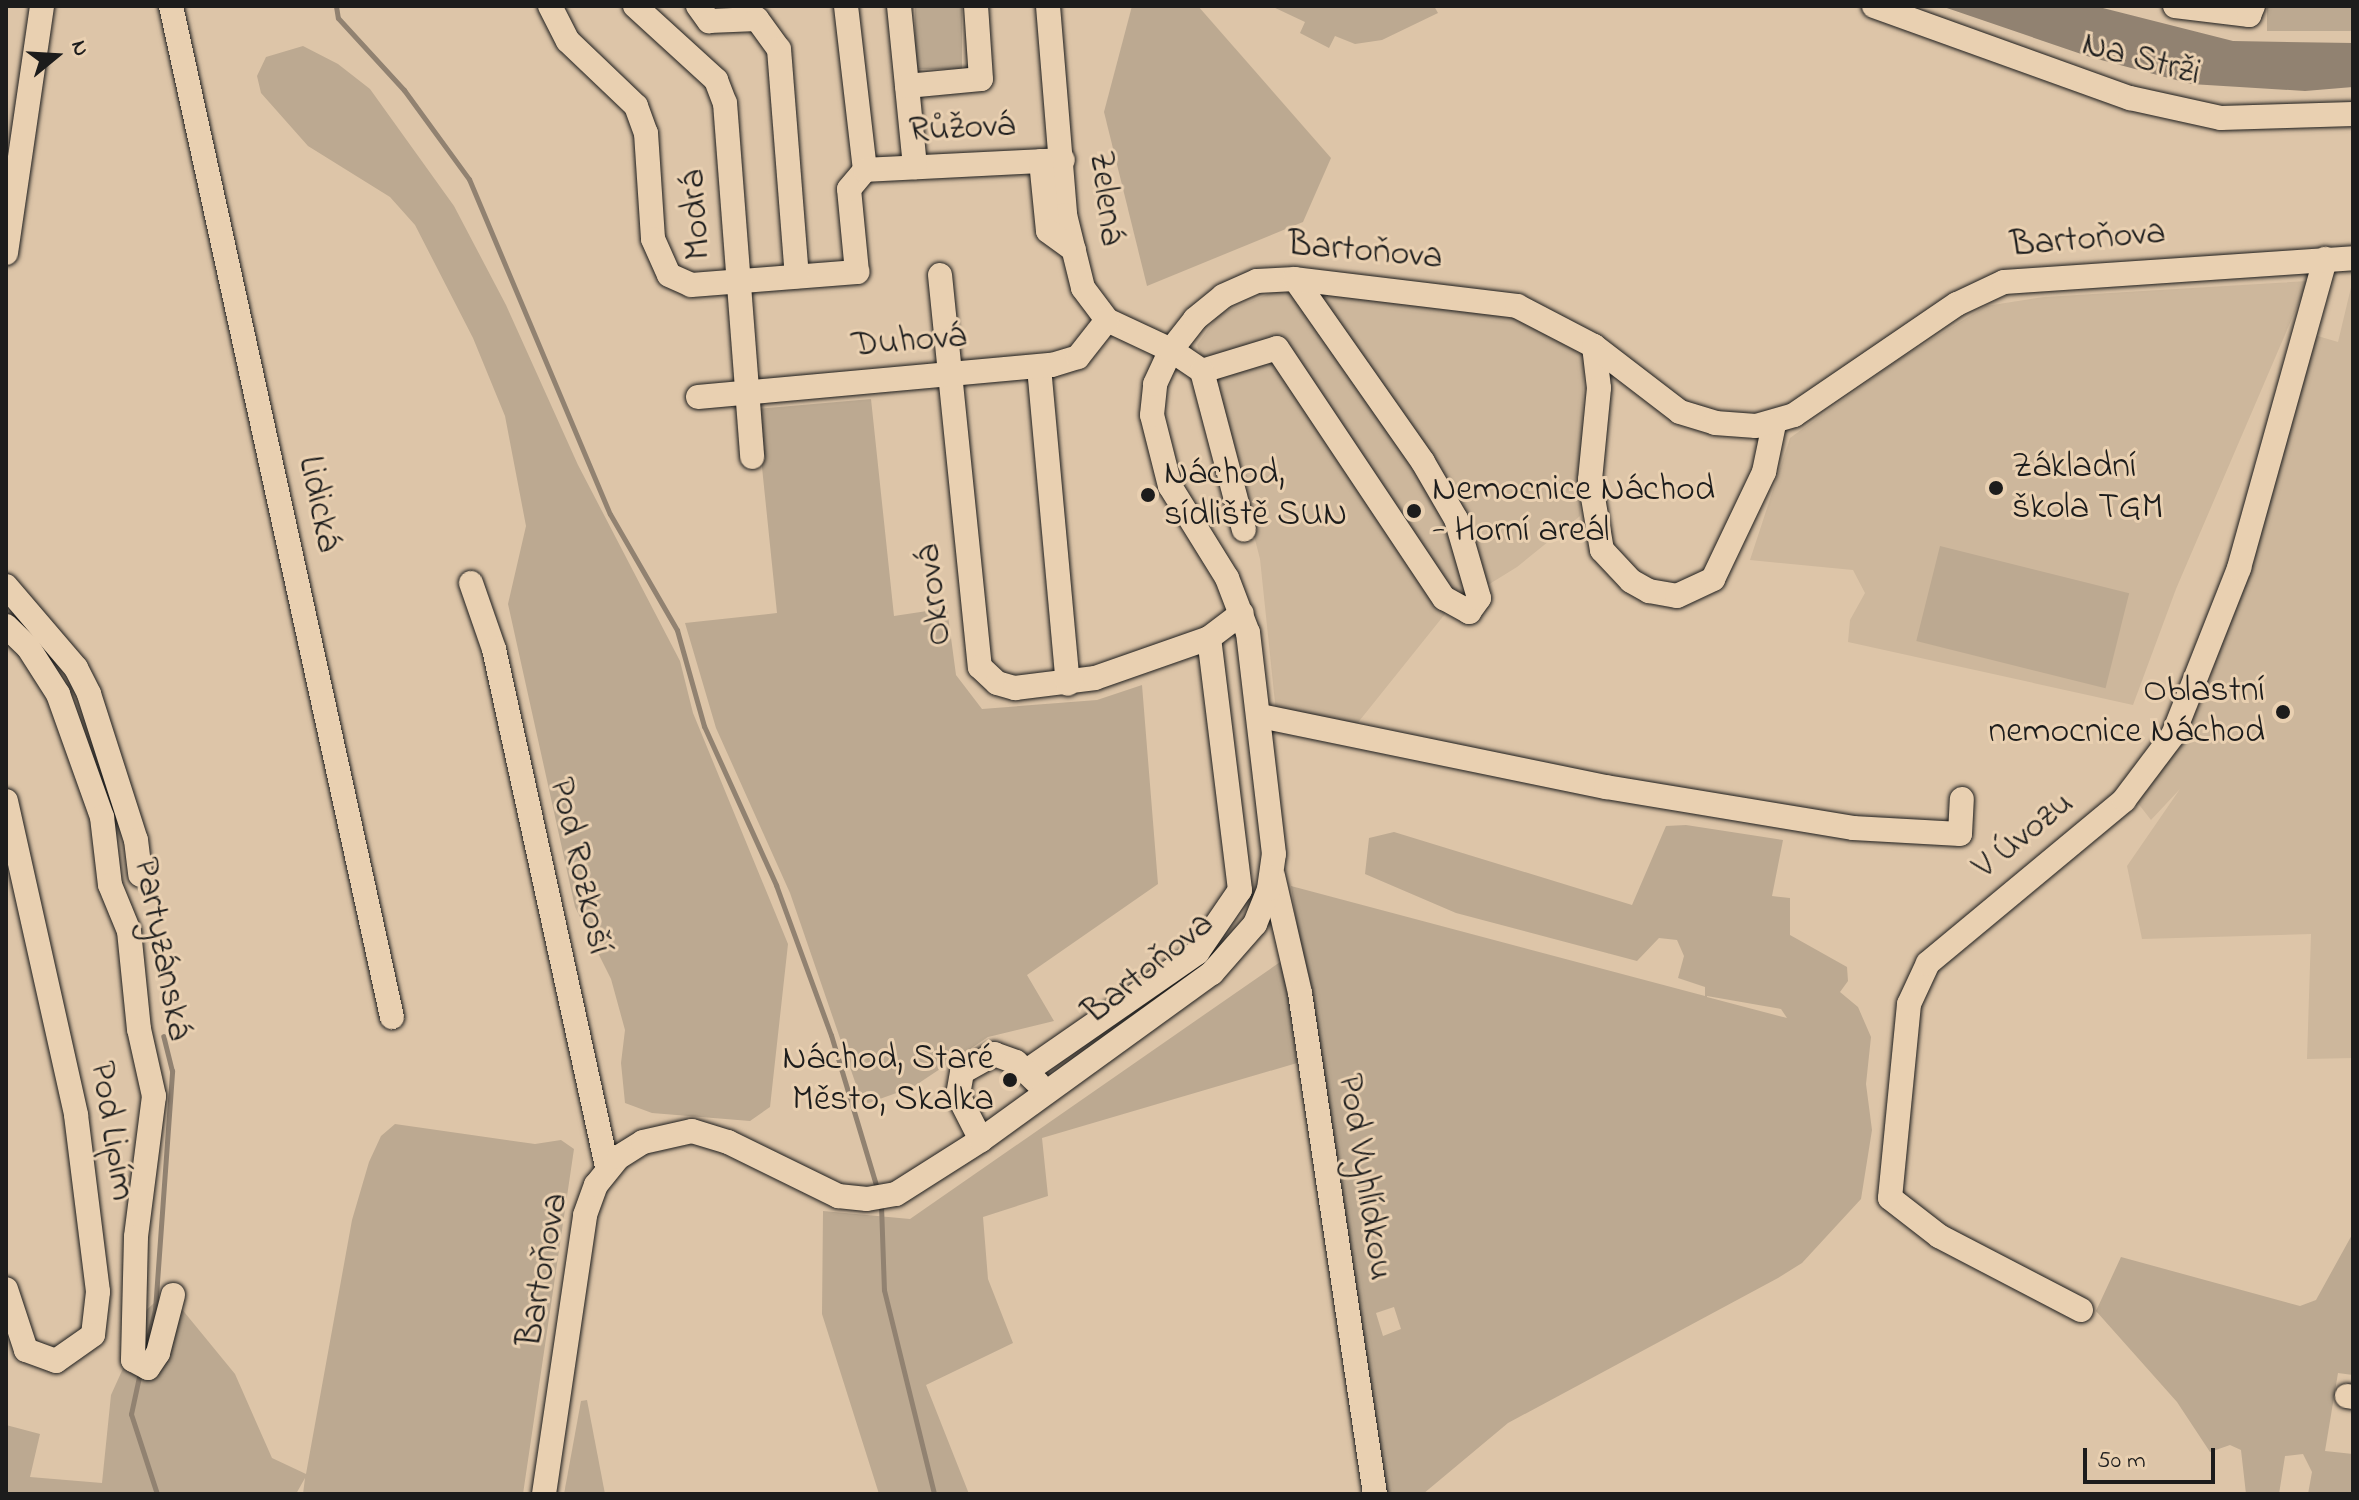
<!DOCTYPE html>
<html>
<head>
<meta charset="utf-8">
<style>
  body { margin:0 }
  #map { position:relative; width:2359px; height:1500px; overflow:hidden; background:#ddc5a8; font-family:"Indie Flower",sans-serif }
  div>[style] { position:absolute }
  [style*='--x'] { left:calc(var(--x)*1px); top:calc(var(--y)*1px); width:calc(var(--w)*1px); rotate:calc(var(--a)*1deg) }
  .built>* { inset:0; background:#cdb79c }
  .green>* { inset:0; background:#bca991; transform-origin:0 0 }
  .water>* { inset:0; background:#918271 }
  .stream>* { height:5px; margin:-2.5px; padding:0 2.5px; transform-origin:2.5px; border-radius:2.5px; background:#918271 }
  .roads { filter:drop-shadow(0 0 2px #1c1c1c) drop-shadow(0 0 2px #1c1c1c) }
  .minor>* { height:24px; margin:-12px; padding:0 12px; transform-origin:12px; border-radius:12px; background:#e9d0b1 }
  .dots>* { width:22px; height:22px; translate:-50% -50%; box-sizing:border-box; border:4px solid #e9d0b1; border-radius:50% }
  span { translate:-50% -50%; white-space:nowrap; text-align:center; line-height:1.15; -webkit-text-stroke:6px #e9d0b1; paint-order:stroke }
  .street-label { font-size:36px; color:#1c1c1c }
  .poi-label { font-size:36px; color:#1c1c1c }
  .left { translate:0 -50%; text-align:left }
  .right { translate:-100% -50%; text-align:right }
  .frame { position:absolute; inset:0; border:8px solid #1c1c1c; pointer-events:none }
  .north { position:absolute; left:16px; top:16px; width:80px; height:80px; -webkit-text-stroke:6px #e9d0b1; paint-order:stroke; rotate:72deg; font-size:22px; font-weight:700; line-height:32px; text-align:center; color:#1c1c1c }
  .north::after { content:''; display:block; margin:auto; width:28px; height:36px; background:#1c1c1c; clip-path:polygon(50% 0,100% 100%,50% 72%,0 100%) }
  .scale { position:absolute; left:2083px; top:1448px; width:132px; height:36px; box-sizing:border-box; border:4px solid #1c1c1c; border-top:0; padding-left:10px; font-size:24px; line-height:28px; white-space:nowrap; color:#1c1c1c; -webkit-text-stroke:6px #e9d0b1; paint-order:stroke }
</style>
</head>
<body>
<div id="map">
  <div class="built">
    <i style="clip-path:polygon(2353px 279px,2353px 1058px,2307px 1059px,2311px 934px,2142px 939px,2127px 866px,2180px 789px,2151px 820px,2137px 802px,2173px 748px,2311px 334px,2338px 342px)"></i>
    <i style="clip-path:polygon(2308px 281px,2176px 589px,2133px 705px,1848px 642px,1850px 620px,1865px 593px,1853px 570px,1750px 560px,1790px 438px,1898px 360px,1986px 306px,2044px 297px)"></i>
    <i style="clip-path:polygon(1276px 291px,1365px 294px,1516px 317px,1584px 353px,1580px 516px,1517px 567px,1449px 609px,1356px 725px,1276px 712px,1260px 559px,1226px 426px,1197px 345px,1219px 314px)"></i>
  </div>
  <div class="green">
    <i style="left:915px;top:6px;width:47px;height:63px"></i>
    <i style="clip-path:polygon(1132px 6px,1198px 6px,1331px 158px,1303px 222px,1147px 286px,1104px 112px)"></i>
    <i style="clip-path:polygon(1271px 6px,1434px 6px,1438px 13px,1382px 40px,1355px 44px,1335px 36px,1329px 48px,1300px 33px,1305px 22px)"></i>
    <i style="left:2267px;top:6px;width:86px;height:25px"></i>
    <i style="clip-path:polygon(303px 46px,338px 64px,370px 89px,454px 206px,506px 305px,578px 465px,680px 661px,693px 713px,788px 944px,770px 1107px,750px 1121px,652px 1113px,625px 1103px,621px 1063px,625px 1030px,611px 979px,575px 907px,508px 604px,526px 526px,505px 416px,473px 338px,415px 225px,390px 197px,308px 146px,261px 93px,257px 76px,266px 57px)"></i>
    <i style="clip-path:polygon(871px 399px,894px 616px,947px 608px,956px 675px,982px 709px,1097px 700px,1142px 685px,1158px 884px,1027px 975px,1054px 1021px,988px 1037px,913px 1087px,863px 1105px,790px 893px,716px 728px,685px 623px,777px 613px,756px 409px)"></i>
    <i style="left:1940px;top:546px;width:195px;height:98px;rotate:14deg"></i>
    <i style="clip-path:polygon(evenodd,1686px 825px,1783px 840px,1772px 896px,1790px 898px,1790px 935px,1847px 967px,1848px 981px,1840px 992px,1858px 1007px,1871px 1037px,1866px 1084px,1872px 1130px,1861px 1199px,1802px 1263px,1778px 1278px,1508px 1423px,1423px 1494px,1383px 1494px,1291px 886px,1705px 996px,1705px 987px,1678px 978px,1684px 956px,1677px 940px,1659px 938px,1637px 961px,1456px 913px,1365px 874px,1369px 838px,1394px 832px,1632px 905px,1666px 826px,1686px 825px,1707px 996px,1781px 1009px,1787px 1018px,1707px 997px,1707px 996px,1686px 825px,1394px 1307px,1401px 1329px,1383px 1336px,1376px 1313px,1394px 1307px)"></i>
    <i style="clip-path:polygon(1283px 960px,1297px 1063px,1042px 1138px,1048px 1196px,983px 1217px,988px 1279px,1013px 1343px,926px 1385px,969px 1494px,879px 1494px,822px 1314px,823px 1211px,910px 1219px)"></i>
    <i style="clip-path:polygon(395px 1124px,535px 1144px,561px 1140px,574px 1149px,523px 1494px,303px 1494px,305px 1478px,296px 1494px,6px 1494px,6px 1425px,40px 1434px,30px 1477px,102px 1483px,111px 1395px,139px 1333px,140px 1316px,167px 1291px,235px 1374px,272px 1458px,306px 1474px,352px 1220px,369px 1162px,381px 1136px)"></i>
    <i style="clip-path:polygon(2353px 1233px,2353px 1375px,2338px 1373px,2325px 1451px,2353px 1454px,2353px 1494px,2308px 1494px,2312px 1472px,2303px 1454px,2285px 1456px,2279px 1494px,2246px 1494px,2241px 1450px,2230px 1445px,2210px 1452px,2177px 1402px,2096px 1311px,2121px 1257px,2300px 1306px,2316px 1300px)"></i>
    <i style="clip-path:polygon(587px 1400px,605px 1494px,564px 1494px,581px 1401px)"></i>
  </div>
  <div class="water">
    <i style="clip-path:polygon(1941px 6px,2095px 6px,2233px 41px,2353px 43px,2353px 87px,2305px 91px,2191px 84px,2090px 57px)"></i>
  </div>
  <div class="stream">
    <i style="--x:336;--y:6;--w:12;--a:81"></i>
    <i style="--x:338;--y:18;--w:98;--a:47.5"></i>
    <i style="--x:404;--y:90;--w:110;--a:53.9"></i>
    <i style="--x:469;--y:179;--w:363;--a:67.2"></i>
    <i style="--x:610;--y:514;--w:134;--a:60"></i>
    <i style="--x:677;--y:630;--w:100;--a:74.3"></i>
    <i style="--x:704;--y:726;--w:175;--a:65.6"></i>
    <i style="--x:776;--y:885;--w:160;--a:69.9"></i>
    <i style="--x:831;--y:1035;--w:164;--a:73.3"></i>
    <i style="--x:881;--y:1205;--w:85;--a:88"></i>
    <i style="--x:884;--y:1290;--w:210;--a:76.2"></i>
    <i style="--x:144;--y:1355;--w:46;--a:-76.3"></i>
    <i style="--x:155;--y:1310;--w:240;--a:-85.9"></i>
    <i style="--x:172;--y:1071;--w:36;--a:-104"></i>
    <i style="--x:140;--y:1372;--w:43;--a:102.1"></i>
    <i style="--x:131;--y:1414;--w:84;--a:72"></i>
  </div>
  <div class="roads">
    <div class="minor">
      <i style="--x:171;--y:6;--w:1035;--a:77.67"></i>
      <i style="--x:550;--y:6;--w:39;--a:63"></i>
      <i style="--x:568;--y:41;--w:94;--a:43.7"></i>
      <i style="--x:636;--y:106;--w:29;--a:70"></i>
      <i style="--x:646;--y:133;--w:106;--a:86.2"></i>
      <i style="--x:653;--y:239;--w:39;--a:66"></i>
      <i style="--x:669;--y:275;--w:24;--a:24"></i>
      <i style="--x:691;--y:285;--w:167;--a:-4.5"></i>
      <i style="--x:857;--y:272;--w:83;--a:-95.5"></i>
      <i style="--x:849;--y:189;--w:25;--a:-50"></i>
      <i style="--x:635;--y:6;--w:110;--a:42.4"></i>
      <i style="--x:716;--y:80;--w:25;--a:69"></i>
      <i style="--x:725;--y:103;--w:355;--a:85.6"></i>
      <i style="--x:698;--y:6;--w:19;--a:54"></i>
      <i style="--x:709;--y:21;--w:48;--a:-2.4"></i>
      <i style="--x:757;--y:19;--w:37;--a:54"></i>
      <i style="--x:779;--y:49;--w:228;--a:85.5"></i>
      <i style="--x:846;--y:6;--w:165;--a:83.4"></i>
      <i style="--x:865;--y:170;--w:198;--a:-2.9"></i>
      <i style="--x:899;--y:6;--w:162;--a:84.3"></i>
      <i style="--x:1048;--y:6;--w:210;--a:85.3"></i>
      <i style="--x:1065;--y:215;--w:75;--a:76.1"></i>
      <i style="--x:1083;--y:288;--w:40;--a:53"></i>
      <i style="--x:1107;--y:320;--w:71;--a:25.1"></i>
      <i style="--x:1171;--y:350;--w:37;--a:34"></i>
      <i style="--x:1202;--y:371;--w:78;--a:-17"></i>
      <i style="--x:1277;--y:348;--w:301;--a:56.3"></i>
      <i style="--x:1444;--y:598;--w:29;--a:29"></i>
      <i style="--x:1469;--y:612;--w:17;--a:-54"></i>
      <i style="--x:1479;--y:598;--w:82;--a:-106.2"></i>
      <i style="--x:1456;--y:519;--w:66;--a:-120.1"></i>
      <i style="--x:1423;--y:462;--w:223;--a:-125"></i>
      <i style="--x:1874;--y:6;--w:272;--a:19.8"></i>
      <i style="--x:2130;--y:98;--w:93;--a:12.4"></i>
      <i style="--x:2221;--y:118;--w:132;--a:-1.7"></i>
      <i style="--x:2175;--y:6;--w:75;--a:6.9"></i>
      <i style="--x:2249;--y:15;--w:10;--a:-66"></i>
      <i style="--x:907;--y:86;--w:74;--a:-5.4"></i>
      <i style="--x:981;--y:79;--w:73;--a:-93.9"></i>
      <i style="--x:1041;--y:161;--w:70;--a:84.3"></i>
      <i style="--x:1048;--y:231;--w:32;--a:36"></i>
      <i style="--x:6;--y:253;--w:250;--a:-81.7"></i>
      <i style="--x:940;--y:275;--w:394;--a:84.2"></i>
      <i style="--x:980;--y:667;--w:23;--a:43"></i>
      <i style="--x:997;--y:683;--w:19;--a:16"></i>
      <i style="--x:1015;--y:688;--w:81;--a:-7.1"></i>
      <i style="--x:1095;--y:678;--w:121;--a:-19.3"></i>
      <i style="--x:1209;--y:638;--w:41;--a:-37.1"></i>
      <i style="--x:1594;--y:346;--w:42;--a:83.2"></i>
      <i style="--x:1599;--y:388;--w:92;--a:95.6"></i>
      <i style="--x:1590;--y:480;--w:71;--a:80.3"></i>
      <i style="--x:1602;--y:550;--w:42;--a:46.9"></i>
      <i style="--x:1631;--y:581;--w:21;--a:29"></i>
      <i style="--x:1649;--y:591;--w:28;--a:10"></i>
      <i style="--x:1677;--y:596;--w:40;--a:-25"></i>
      <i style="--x:1713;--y:579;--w:119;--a:-64.5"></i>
      <i style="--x:1764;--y:472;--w:49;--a:-78.2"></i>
      <i style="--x:1039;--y:367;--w:318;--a:84.8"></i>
      <i style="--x:1202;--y:371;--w:164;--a:75.2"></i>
      <i style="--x:698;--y:397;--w:355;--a:-5.2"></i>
      <i style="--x:1052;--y:365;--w:27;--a:-17"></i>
      <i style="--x:1078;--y:357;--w:47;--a:-51.9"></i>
      <i style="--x:471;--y:583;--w:70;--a:70.8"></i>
      <i style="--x:494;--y:649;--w:530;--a:77.69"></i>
      <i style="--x:6;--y:586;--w:108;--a:49.5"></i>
      <i style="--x:76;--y:668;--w:29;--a:63"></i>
      <i style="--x:89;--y:694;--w:153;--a:72.2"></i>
      <i style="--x:136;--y:840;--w:35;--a:83"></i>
      <i style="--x:6;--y:626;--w:30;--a:44"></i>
      <i style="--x:28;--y:647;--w:56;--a:57.4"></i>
      <i style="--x:58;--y:694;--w:131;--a:70.3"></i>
      <i style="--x:102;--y:817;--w:68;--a:83.3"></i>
      <i style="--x:110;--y:885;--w:50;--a:67.6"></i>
      <i style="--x:129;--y:931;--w:99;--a:84.2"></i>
      <i style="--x:139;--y:1029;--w:69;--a:77.4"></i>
      <i style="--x:154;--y:1096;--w:142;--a:97.3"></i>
      <i style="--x:136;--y:1237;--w:123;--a:91.4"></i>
      <i style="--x:133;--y:1360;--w:17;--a:28"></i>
      <i style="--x:148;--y:1368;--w:18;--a:-56"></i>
      <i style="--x:158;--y:1353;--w:60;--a:-75.5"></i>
      <i style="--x:1260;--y:716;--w:353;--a:11.6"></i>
      <i style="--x:1606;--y:787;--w:250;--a:9.4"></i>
      <i style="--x:1853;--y:828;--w:107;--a:3.2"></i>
      <i style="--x:1960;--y:834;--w:35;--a:-87"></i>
      <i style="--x:6;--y:801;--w:322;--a:77.4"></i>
      <i style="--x:76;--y:1115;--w:178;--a:82.9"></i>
      <i style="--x:98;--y:1292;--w:43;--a:96.6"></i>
      <i style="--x:93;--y:1335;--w:45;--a:144.9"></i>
      <i style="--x:56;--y:1361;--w:32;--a:-160"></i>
      <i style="--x:26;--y:1350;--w:64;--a:-108.2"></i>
      <i style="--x:1273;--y:876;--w:120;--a:77"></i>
      <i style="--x:1300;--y:993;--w:507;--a:81.49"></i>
      <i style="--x:1028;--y:1070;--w:206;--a:-34.7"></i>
      <i style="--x:1197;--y:953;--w:76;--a:-55.7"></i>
      <i style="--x:1240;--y:890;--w:254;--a:-97"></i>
      <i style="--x:981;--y:1140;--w:51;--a:-117.1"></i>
      <i style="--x:958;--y:1095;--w:23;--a:-80"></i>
      <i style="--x:962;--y:1072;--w:37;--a:-29"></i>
      <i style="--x:994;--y:1054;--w:23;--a:20"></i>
      <i style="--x:1016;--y:1062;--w:30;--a:44"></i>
      <i style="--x:2081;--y:1310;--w:160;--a:-152.5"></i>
      <i style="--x:1939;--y:1236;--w:62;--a:-142.2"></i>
      <i style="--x:1890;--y:1198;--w:195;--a:-84.4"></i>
      <i style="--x:1909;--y:1004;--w:45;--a:-65.1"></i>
      <i style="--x:1928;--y:963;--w:255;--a:-39.7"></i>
      <i style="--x:2124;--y:800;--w:81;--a:-53"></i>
      <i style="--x:2173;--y:735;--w:180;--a:-68.4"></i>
      <i style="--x:2239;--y:568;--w:321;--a:-74.4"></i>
      <i style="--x:2347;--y:1396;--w:6;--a:9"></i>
      <i style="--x:544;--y:1494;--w:282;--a:-81.6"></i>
      <i style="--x:585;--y:1215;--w:32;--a:-70"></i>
      <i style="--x:596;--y:1185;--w:36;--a:-51"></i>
      <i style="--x:619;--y:1157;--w:28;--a:-32"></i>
      <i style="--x:643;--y:1142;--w:50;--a:-12.7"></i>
      <i style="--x:692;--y:1131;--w:38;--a:17"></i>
      <i style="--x:728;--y:1142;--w:123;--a:26.1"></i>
      <i style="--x:838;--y:1196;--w:29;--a:6"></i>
      <i style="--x:867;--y:1199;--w:29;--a:-10"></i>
      <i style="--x:896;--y:1194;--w:101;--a:-32.4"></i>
      <i style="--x:981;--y:1140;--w:285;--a:-35.9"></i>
      <i style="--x:1212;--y:973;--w:65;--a:-48.7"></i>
      <i style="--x:1255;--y:924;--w:38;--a:-68"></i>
      <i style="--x:1269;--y:889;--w:35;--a:-82"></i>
      <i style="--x:1274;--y:854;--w:223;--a:-96.7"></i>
      <i style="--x:1248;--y:633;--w:59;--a:-110.9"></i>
      <i style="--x:1227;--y:578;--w:108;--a:-121.8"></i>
      <i style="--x:1170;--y:486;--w:73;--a:-104.2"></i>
      <i style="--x:1152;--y:415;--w:31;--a:-84"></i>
      <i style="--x:1155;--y:384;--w:38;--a:-65"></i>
      <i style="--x:1171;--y:350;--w:39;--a:-52"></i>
      <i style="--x:1195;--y:319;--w:36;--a:-39"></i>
      <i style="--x:1223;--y:296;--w:37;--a:-24"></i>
      <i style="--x:1257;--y:281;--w:38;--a:-3"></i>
      <i style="--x:1295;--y:279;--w:224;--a:6.9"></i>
      <i style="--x:1517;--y:306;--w:87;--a:27.5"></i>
      <i style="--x:1594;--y:346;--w:108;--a:37.5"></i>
      <i style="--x:1680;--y:412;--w:37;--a:17"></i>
      <i style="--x:1715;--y:423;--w:41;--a:4.2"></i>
      <i style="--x:1756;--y:426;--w:40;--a:-16"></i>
      <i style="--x:1794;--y:415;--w:197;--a:-34.3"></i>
      <i style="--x:1957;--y:304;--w:52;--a:-25.1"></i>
      <i style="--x:2004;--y:282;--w:350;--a:-3.9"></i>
    </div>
  </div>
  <div class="dots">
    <i style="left:1996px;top:488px;background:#1c1c1c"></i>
    <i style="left:1148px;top:495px;background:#1c1c1c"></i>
    <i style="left:1414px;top:511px;background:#1c1c1c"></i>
    <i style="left:2283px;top:712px;background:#1c1c1c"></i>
    <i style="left:1010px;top:1080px;background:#1c1c1c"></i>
  </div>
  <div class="street-label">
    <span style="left:2141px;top:60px;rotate:15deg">Na Strži</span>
    <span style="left:962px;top:129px;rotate:-3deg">Růžová</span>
    <span style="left:1105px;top:198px;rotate:83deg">Zelená</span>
    <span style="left:697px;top:215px;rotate:-94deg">Modrá</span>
    <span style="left:2088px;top:240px;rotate:-5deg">Bartoňova</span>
    <span style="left:1365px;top:252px;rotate:5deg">Bartoňova</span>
    <span style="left:909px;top:342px;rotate:-5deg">Duhová</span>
    <span style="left:318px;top:504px;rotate:78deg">Lidická</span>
    <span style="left:935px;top:595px;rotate:-97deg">Okrová</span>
    <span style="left:2024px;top:836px;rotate:-39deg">V Úvozu</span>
    <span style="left:579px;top:866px;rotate:77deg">Pod Rozkoší</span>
    <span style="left:161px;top:949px;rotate:79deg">Partyzánská</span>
    <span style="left:1149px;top:969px;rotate:-39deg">Bartoňova</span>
    <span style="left:111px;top:1131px;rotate:81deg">Pod Lipím</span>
    <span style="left:1364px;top:1177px;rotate:81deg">Pod Vyhlídkou</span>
    <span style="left:544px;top:1270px;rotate:-80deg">Bartoňova</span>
  </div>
  <div class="poi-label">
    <span class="left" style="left:2012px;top:488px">Základní<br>škola TGM</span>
    <span class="left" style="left:1164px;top:495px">Náchod,<br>sídliště SUN</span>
    <span class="left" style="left:1432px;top:511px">Nemocnice Náchod<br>- Horní areál</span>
    <span class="right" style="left:2265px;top:712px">Oblastní<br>nemocnice Náchod</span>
    <span class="right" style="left:994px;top:1080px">Náchod, Staré<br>Město, Skalka</span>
  </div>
  <div class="frame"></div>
  <div class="north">N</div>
  <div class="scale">50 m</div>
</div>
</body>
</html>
